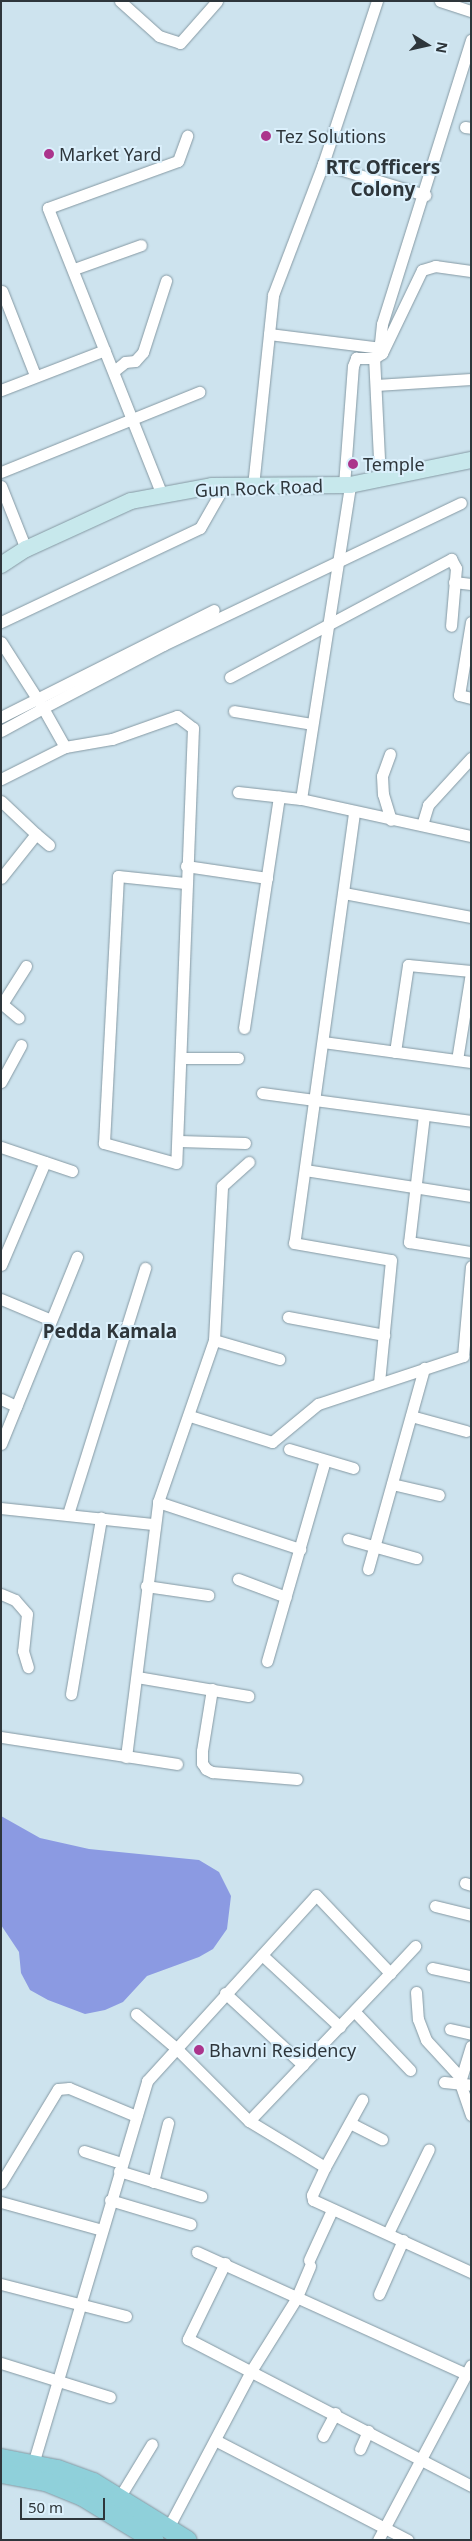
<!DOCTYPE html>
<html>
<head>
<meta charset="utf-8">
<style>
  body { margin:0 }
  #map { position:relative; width:472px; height:2541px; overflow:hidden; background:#cde3ee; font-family:"Noto Sans",sans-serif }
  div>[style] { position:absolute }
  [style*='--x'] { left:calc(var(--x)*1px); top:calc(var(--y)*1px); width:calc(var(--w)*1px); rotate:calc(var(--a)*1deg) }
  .water>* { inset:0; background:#8b9ae2 }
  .roads { filter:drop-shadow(0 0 1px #8599a3) drop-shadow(0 0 1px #8599a3) }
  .street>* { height:11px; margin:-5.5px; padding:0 5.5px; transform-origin:5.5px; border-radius:5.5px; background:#fff }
  .secondary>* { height:16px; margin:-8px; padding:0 8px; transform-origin:8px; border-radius:8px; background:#c7e8ec }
  .primary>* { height:19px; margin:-9.5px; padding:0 9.5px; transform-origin:9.5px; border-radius:9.5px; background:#8fd0da }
  .dots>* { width:14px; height:14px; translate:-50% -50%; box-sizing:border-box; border:2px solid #dbf0fc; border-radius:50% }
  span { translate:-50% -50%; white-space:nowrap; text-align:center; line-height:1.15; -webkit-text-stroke:4px #dbf0fc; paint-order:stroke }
  .poi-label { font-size:18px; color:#2e363b }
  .left { translate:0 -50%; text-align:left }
  .street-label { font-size:18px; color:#2e363b }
  .neighbourhood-label { font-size:19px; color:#2e363b; font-weight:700 }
  .frame { position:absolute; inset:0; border:2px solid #2e363b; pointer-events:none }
  .north { position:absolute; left:402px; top:20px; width:50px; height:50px; -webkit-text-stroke:4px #dbf0fc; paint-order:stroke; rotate:100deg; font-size:14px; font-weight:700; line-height:20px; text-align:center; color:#2e363b }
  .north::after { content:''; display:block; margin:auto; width:18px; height:22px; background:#2e363b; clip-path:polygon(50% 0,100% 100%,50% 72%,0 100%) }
  .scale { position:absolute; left:20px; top:2498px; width:85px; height:22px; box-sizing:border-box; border:2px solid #2e363b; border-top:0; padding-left:6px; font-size:15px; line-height:18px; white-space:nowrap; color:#2e363b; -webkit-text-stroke:4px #dbf0fc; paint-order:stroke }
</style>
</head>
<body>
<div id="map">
  <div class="water">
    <i style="clip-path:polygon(1px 1816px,40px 1838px,89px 1849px,199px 1860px,219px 1872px,231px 1896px,227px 1929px,213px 1949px,199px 1957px,147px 1976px,123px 2002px,105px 2010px,85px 2014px,48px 2000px,30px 1990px,21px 1973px,19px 1952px,1px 1925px)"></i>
  </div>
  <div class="roads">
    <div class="street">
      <i style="--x:120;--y:1;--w:52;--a:41.9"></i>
      <i style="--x:159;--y:36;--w:22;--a:18"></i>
      <i style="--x:180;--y:43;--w:56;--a:-48.6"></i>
      <i style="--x:440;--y:1;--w:33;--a:18"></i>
      <i style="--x:465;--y:127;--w:6;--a:9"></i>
      <i style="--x:323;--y:164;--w:107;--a:16.9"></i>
      <i style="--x:74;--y:269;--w:71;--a:-19.7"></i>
      <i style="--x:2;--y:291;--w:90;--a:68.6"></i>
      <i style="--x:269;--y:334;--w:113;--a:7.1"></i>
      <i style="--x:382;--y:353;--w:10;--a:-101"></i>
      <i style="--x:380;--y:343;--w:19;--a:-84"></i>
      <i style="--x:382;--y:324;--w:298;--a:-72.6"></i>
      <i style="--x:114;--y:371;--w:14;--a:-39"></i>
      <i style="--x:125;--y:362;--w:10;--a:-6"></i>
      <i style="--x:135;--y:361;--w:12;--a:-48"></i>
      <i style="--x:143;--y:352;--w:75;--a:-72.1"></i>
      <i style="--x:376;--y:385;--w:95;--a:-3.6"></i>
      <i style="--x:1;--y:390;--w:111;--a:-21"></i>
      <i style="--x:1;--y:472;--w:214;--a:-22"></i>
      <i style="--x:380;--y:479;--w:121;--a:-92.8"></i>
      <i style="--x:374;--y:358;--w:9;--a:-32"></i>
      <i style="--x:382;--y:353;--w:92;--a:-64.3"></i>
      <i style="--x:422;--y:270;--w:14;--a:-17"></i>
      <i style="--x:435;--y:266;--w:36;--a:8"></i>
      <i style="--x:344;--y:485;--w:119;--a:-85.7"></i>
      <i style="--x:353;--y:366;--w:9;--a:-69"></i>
      <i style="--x:356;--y:358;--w:18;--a:0"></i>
      <i style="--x:1;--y:486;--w:68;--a:68.4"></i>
      <i style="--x:253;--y:486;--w:192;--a:-84"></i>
      <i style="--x:273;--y:295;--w:140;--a:-69.1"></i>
      <i style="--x:323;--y:164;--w:172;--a:-71.7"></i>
      <i style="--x:162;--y:495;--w:309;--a:-111.7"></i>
      <i style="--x:48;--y:208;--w:138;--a:-19.9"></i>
      <i style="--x:178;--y:161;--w:27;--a:-70"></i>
      <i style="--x:454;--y:582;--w:17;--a:7"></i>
      <i style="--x:1;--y:622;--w:220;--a:-25.3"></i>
      <i style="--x:200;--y:528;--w:48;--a:-60.3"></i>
      <i style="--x:471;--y:622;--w:74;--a:99.3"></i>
      <i style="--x:459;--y:695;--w:12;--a:14"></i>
      <i style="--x:1;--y:642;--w:78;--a:57.5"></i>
      <i style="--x:43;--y:708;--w:136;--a:-27.7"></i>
      <i style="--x:163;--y:645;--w:330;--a:-25.5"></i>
      <i style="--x:230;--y:677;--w:251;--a:-28.1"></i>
      <i style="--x:451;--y:559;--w:10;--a:61"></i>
      <i style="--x:456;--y:568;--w:58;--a:94.9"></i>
      <i style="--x:234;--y:711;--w:79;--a:9.5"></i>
      <i style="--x:1;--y:717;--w:238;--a:-26.7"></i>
      <i style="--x:1;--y:731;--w:48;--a:-28.7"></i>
      <i style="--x:43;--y:708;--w:45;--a:60.6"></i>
      <i style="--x:390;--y:754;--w:23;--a:110"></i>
      <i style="--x:382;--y:776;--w:18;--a:87"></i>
      <i style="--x:383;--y:794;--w:27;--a:73"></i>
      <i style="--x:1;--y:779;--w:72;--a:-26.6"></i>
      <i style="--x:65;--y:747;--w:48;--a:-9.7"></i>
      <i style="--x:112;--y:739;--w:69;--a:-19.5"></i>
      <i style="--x:177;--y:716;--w:20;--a:37"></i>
      <i style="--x:193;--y:728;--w:435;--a:92.2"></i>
      <i style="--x:176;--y:1163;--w:75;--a:-164.5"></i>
      <i style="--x:104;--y:1143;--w:267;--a:-87"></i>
      <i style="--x:118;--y:876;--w:67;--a:6"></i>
      <i style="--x:238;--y:792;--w:63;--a:6.3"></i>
      <i style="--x:301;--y:799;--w:174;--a:12.3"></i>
      <i style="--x:301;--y:799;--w:318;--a:-81.1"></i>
      <i style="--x:1;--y:801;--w:48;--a:43.3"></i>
      <i style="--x:36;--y:834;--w:56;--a:128.5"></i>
      <i style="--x:354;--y:813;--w:434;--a:97.9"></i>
      <i style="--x:294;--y:1243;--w:98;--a:9.9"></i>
      <i style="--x:391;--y:1260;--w:123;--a:95.6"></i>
      <i style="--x:422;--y:825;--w:21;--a:-73"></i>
      <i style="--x:428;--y:805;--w:64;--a:-47.5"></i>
      <i style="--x:36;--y:834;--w:17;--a:40"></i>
      <i style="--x:186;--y:866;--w:82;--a:8.4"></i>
      <i style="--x:344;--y:893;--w:129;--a:10.7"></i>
      <i style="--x:1;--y:1003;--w:23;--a:40"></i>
      <i style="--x:2;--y:1004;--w:45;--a:-57.7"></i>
      <i style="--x:244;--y:1028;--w:234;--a:-81.4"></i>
      <i style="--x:323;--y:1042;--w:149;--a:7.7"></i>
      <i style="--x:395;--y:1052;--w:88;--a:-81.5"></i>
      <i style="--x:408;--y:965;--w:63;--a:5.4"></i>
      <i style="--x:181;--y:1058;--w:57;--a:0"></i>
      <i style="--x:457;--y:1060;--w:88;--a:-80.9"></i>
      <i style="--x:1;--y:1082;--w:42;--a:-61.6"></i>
      <i style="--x:262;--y:1093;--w:211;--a:7.6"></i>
      <i style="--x:424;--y:1115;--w:128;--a:96.7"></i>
      <i style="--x:409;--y:1242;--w:63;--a:9.2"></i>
      <i style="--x:179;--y:1141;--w:66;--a:1.7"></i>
      <i style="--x:1;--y:1147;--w:75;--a:18.7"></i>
      <i style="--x:305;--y:1170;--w:168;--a:8.9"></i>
      <i style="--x:1;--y:1265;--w:112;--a:-66.9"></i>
      <i style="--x:1;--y:1299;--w:54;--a:22.8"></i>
      <i style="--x:288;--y:1317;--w:98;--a:10.6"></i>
      <i style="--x:214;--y:1340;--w:68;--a:16.3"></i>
      <i style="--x:1;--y:1399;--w:17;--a:25"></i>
      <i style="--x:190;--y:1416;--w:86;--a:17.6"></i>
      <i style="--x:272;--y:1442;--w:60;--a:-39.6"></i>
      <i style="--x:318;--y:1404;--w:153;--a:-18.3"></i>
      <i style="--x:463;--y:1356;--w:90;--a:-84.9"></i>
      <i style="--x:411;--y:1416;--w:57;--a:15.3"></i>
      <i style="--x:1;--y:1444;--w:202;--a:-67.9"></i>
      <i style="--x:289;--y:1449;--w:67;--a:16.5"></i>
      <i style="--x:392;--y:1484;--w:48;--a:13.2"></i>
      <i style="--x:158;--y:1502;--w:150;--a:18.3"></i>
      <i style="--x:1;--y:1508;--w:154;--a:6"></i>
      <i style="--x:68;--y:1514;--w:258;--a:-72.6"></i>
      <i style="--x:348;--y:1539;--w:71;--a:15.6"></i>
      <i style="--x:368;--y:1569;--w:209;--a:-74.4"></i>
      <i style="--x:238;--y:1579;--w:51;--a:20.6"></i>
      <i style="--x:146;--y:1586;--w:63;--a:8.3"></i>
      <i style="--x:1;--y:1594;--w:15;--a:23"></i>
      <i style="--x:15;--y:1600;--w:18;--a:49"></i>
      <i style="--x:27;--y:1614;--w:37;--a:96"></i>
      <i style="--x:23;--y:1651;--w:17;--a:73"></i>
      <i style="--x:267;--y:1661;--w:209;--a:-73.9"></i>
      <i style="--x:137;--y:1677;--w:113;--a:9.7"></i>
      <i style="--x:212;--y:1689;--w:63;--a:99.2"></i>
      <i style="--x:202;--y:1751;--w:12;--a:90"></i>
      <i style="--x:202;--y:1763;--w:7;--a:56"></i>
      <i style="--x:206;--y:1769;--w:7;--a:27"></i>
      <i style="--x:212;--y:1772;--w:85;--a:4.7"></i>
      <i style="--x:71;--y:1694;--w:179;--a:-80.3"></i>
      <i style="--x:1;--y:1737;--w:178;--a:8.7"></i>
      <i style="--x:126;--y:1757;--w:257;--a:-82.8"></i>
      <i style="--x:158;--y:1502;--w:171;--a:-70.9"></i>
      <i style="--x:214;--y:1340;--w:154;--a:-87"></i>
      <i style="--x:222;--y:1186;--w:36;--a:-42"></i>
      <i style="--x:465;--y:1883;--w:6;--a:18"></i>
      <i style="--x:435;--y:1906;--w:37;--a:14"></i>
      <i style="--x:262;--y:1955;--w:106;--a:42.7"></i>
      <i style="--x:432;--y:1968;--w:40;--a:12"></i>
      <i style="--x:416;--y:1992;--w:27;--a:86"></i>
      <i style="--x:418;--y:2019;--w:22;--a:69"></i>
      <i style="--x:426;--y:2040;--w:50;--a:47.4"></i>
      <i style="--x:225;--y:1993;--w:106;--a:42.7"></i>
      <i style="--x:355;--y:2012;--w:80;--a:46.5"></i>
      <i style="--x:136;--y:2014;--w:52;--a:40.4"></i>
      <i style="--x:176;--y:2048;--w:103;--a:45"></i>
      <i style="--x:249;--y:2121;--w:89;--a:31.2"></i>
      <i style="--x:325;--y:2167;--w:31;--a:115"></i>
      <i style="--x:312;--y:2195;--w:5;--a:79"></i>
      <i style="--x:313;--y:2200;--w:174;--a:24.5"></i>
      <i style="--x:450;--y:2029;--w:22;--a:13"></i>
      <i style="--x:471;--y:2046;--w:39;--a:107"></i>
      <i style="--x:460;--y:2083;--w:34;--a:71"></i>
      <i style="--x:444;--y:2082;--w:27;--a:6"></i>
      <i style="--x:249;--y:2121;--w:204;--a:-46.4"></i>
      <i style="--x:350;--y:2123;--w:36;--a:27"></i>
      <i style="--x:84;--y:2151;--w:39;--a:18"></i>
      <i style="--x:325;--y:2167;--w:77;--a:-61.1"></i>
      <i style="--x:119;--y:2171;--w:86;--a:17"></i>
      <i style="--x:153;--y:2182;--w:61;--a:-75.7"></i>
      <i style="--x:1;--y:2183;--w:110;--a:-58.8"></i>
      <i style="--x:58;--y:2089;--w:11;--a:-5"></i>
      <i style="--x:69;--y:2088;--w:73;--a:22.7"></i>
      <i style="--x:110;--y:2200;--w:84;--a:16.7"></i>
      <i style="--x:1;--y:2202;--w:105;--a:15.5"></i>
      <i style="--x:388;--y:2233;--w:93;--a:-64"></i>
      <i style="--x:197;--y:2252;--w:295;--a:24.4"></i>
      <i style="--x:309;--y:2260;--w:55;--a:-65.3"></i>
      <i style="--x:225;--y:2263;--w:85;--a:116"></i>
      <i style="--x:188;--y:2339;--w:319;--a:27.4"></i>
      <i style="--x:1;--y:2284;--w:129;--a:14.4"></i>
      <i style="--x:379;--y:2294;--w:59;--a:-66"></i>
      <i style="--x:1;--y:2363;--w:114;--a:17.3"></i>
      <i style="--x:323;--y:2436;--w:26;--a:-62"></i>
      <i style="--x:215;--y:2440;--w:217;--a:27.4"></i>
      <i style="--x:360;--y:2449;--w:20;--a:-66"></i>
      <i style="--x:33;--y:2464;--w:400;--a:-73.4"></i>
      <i style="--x:147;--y:2081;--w:251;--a:-47.7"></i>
      <i style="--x:316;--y:1895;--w:108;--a:46.5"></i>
      <i style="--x:390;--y:1973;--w:37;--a:-47"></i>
      <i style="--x:119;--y:2498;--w:63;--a:-58.6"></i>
      <i style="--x:168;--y:2528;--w:178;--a:-62.1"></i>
      <i style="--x:251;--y:2371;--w:85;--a:-58"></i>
      <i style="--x:296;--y:2299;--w:36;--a:-67"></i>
      <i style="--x:378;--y:2540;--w:198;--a:-62"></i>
    </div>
    <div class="secondary">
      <i style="--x:1;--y:565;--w:30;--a:-33"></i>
      <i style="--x:26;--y:549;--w:115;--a:-24.6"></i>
      <i style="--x:131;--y:501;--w:82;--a:-10.5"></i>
      <i style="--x:212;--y:486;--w:138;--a:-0.4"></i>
      <i style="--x:350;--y:485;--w:124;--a:-11.7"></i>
    </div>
    <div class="primary">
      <i style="--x:1;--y:2458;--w:57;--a:11.1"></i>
      <i style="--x:57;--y:2469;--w:38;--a:20"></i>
      <i style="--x:93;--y:2482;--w:110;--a:31.7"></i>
      <i style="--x:1;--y:2473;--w:45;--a:10.3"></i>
      <i style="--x:45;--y:2481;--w:40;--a:22"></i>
      <i style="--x:82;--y:2496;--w:84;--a:31.4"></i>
    </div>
  </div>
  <div class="dots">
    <i style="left:266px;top:136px;background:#ab348c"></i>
    <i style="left:49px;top:154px;background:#ab348c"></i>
    <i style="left:353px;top:464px;background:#ab348c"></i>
    <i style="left:199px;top:2050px;background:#ab348c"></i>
  </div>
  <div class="poi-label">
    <span class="left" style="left:276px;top:136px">Tez Solutions</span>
    <span class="left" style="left:59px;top:154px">Market Yard</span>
    <span class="left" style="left:363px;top:464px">Temple</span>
    <span class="left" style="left:209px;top:2050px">Bhavni Residency</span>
  </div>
  <div class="street-label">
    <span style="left:259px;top:488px;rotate:-2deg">Gun Rock Road</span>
  </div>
  <div class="neighbourhood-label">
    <span style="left:383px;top:179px">RTC Officers<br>Colony</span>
    <span style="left:110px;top:1332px">Pedda Kamala</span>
  </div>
  <div class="frame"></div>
  <div class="north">N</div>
  <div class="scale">50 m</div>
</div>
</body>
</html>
